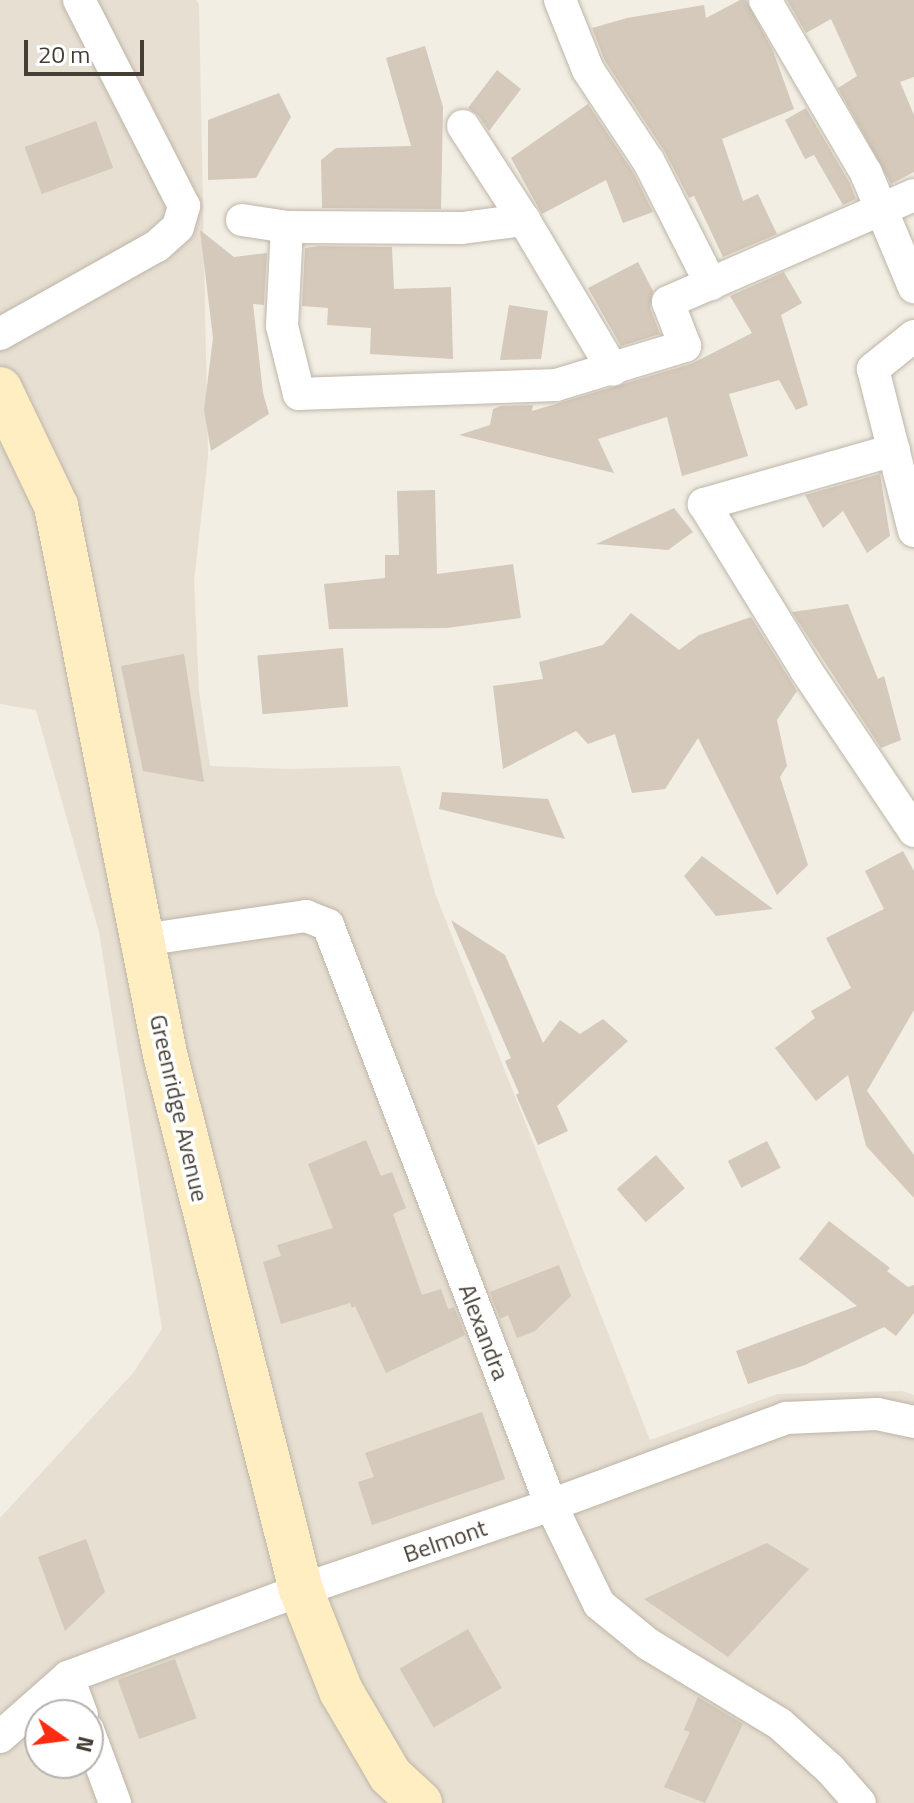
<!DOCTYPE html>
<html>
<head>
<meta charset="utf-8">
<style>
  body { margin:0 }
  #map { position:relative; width:914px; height:1803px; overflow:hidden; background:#f2eee4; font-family:"Titillium Web",sans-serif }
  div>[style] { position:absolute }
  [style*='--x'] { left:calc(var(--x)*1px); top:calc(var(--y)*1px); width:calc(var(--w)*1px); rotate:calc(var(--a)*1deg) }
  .residential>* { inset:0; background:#e6dfd2 }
  .building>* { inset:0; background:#d4c9ba; transform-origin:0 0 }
  .roads { filter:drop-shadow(0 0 2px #beb5a7) drop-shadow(0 0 2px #beb5a7) }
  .street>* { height:32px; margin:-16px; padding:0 16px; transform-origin:16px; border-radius:16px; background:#fff }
  .secondary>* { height:44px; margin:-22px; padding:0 22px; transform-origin:22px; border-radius:22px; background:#ffeec2 }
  span { translate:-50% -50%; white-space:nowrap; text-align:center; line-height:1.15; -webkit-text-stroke:7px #fff; paint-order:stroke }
  .street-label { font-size:24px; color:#453e34 }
  .north { position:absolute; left:24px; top:1699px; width:80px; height:80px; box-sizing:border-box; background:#fff; border:2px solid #b5b2ae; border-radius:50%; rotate:104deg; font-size:22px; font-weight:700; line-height:32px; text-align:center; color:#453e34 }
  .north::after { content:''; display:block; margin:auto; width:28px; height:36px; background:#fd2c11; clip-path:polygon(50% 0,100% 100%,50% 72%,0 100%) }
  .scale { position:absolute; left:24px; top:40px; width:120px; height:36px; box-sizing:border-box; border:4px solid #453e34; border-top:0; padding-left:10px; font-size:24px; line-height:28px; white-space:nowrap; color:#453e34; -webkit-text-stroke:6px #fff; paint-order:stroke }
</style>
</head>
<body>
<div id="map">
  <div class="residential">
    <i style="clip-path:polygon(evenodd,0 0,196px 0,199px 4px,208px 457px,194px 581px,199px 692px,210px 766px,291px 769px,400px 766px,435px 893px,650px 1440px,777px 1394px,902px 1391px,914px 1395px,914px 1803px,0 1803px,0 1518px,133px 1373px,162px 1329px,99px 932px,36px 710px,0 704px,0 0,40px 1715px,88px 1715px,88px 1763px,40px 1763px,40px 1715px)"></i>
  </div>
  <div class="building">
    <i style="clip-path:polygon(740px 0,746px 0,773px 51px,794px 109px,722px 139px,743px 201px,758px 194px,777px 234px,723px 257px,694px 196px,689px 198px,665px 152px,605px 61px,592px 28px,627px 18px,704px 5px,706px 18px)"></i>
    <i style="clip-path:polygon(787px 0,914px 0,914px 77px,900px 82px,914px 115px,914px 172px,891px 184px,838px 88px,857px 76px,831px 19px,806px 33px)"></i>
    <i style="clip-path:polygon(425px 46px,443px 107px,441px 209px,322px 208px,321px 160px,336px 148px,411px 146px,386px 58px)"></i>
    <i style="clip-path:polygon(497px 70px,521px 89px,489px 131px,478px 115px,468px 108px)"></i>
    <i style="clip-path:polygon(279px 93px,291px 117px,256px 178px,208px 180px,208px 120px)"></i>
    <i style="clip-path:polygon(588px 104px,633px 172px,653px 212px,623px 223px,606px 180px,542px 214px,533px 198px,511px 158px)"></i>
    <i style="clip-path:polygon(806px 108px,849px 182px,856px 199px,843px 205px,814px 155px,805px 159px,785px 120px)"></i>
    <i style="left:96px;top:121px;width:50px;height:76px;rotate:70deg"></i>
    <i style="clip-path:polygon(200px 230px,234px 257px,267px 253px,264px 305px,253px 304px,263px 393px,269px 414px,211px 451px,204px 410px,213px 338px)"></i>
    <i style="clip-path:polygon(319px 246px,392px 247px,394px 289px,451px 287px,453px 359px,370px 354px,371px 328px,327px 325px,328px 308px,302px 306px,305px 248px)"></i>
    <i style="clip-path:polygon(638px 262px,653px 291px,650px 308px,660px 334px,621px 346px,588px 288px)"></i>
    <i style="clip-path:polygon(784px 272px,802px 303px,781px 315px,808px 405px,796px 410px,779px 380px,729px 394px,748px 456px,682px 476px,667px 417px,598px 439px,614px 473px,459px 435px,490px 425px,493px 409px,501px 406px,533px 405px,532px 411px,691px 364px,752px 333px,730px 296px)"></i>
    <i style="clip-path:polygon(509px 305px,548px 311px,541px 359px,500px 360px)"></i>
    <i style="clip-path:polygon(880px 474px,890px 536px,867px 553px,843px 511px,823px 528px,805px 495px)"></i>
    <i style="clip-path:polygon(435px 490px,437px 574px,513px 564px,521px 618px,447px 628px,329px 629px,324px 584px,385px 578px,385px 555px,399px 555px,397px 491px)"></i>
    <i style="clip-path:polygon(674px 508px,693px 532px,668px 550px,596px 544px)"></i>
    <i style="clip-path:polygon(848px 604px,878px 679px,884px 676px,901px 740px,881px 748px,792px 612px)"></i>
    <i style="clip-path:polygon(631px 613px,679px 650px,699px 635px,751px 617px,797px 691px,777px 720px,787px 766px,780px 777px,808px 865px,777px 895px,698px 738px,665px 789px,632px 793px,615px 734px,588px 744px,576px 731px,503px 769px,493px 686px,543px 679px,539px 662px,603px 645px)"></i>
    <i style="left:343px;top:648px;width:59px;height:86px;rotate:85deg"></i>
    <i style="clip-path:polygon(184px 654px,204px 782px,143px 771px,121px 666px)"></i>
    <i style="clip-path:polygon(442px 792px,548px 799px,565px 839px,439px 809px)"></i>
    <i style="clip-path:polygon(903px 851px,914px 871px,914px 1010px,867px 1091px,914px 1155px,914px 1198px,866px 1146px,848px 1075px,816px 1101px,775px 1048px,815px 1018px,811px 1011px,851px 988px,826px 938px,884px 909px,865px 871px)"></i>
    <i style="clip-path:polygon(702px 856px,773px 909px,716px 916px,684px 876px)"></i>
    <i style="clip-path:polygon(451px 920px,505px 955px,543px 1043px,560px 1020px,580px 1034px,603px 1019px,628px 1041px,557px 1106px,568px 1131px,538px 1145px,516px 1095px,519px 1093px,505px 1061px,511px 1058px)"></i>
    <i style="clip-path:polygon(366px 1140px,381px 1176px,392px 1172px,406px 1208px,393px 1214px,422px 1295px,441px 1289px,448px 1309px,454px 1307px,465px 1335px,386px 1373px,355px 1306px,352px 1308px,350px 1303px,281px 1324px,263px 1262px,281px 1256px,277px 1245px,333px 1228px,308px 1164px)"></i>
    <i style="left:767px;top:1141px;width:30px;height:44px;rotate:63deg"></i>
    <i style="left:656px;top:1155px;width:44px;height:52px;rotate:49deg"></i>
    <i style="clip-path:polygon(829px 1221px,890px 1268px,887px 1271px,908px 1287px,914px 1285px,914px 1313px,896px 1336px,884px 1327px,805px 1365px,748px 1384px,736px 1351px,857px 1306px,799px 1259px)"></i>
    <i style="clip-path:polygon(559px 1265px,571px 1296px,535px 1331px,517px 1338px,508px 1315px,500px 1319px,490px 1292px)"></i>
    <i style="clip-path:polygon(482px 1412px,505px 1479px,372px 1525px,358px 1482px,374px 1477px,365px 1453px)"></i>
    <i style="clip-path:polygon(86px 1539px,105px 1592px,65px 1631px,38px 1557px)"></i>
    <i style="clip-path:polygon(767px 1543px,809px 1569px,728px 1657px,644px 1599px)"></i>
    <i style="left:468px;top:1629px;width:68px;height:79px;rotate:60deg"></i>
    <i style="left:175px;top:1659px;width:63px;height:61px;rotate:70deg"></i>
    <i style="clip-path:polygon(698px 1697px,743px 1724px,705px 1803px,664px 1787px,690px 1732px,684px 1730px)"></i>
  </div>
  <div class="roads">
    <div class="street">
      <i style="--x:560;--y:0;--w:75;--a:68.2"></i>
      <i style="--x:588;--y:70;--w:110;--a:56.5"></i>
      <i style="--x:649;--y:162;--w:137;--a:63.1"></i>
      <i style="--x:765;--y:0;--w:200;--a:59.7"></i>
      <i style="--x:866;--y:173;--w:124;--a:67.2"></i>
      <i style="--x:463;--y:126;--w:112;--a:57"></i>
      <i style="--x:524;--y:220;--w:174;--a:59.3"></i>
      <i style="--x:242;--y:220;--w:46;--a:8.8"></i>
      <i style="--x:287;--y:227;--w:175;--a:0.3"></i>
      <i style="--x:462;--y:228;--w:63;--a:-7.4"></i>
      <i style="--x:287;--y:227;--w:99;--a:92.9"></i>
      <i style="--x:282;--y:326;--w:70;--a:76"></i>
      <i style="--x:299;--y:394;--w:257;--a:-2"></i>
      <i style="--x:556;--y:385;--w:135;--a:-16.8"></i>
      <i style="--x:685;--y:346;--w:47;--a:-111.1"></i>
      <i style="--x:668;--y:302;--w:268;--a:-23.5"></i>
      <i style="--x:0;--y:334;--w:180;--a:-29.3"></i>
      <i style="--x:157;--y:246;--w:28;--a:-42"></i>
      <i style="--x:178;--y:227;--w:22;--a:-74"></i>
      <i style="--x:184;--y:206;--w:231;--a:-117"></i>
      <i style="--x:914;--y:336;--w:53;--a:141.2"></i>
      <i style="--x:873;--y:369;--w:167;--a:75.8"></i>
      <i style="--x:894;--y:450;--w:198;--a:164.1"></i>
      <i style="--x:704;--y:504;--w:195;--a:58.4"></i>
      <i style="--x:806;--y:670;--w:194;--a:56.1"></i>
      <i style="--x:142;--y:940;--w:166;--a:-8.3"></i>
      <i style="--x:306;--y:916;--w:24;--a:22"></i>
      <i style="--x:328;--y:925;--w:621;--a:68.97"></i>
      <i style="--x:551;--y:1505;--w:110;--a:64.1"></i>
      <i style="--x:599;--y:1604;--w:63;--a:39.2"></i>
      <i style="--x:648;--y:1644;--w:154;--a:31.2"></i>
      <i style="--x:780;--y:1724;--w:67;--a:42"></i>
      <i style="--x:830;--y:1769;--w:45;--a:48.6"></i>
      <i style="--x:68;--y:1677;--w:40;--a:69.8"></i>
      <i style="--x:88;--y:1730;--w:78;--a:69.7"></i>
      <i style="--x:0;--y:1737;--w:91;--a:-41.4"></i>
      <i style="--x:68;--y:1677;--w:249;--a:-20.5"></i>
      <i style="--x:301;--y:1590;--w:264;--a:-18.8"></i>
      <i style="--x:551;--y:1505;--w:251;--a:-20.3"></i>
      <i style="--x:786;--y:1418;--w:91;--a:-2.5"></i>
      <i style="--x:877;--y:1414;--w:38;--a:12"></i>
    </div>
    <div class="secondary">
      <i style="--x:0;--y:389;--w:130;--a:64.4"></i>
      <i style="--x:56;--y:506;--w:559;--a:78.75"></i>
      <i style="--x:165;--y:1054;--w:553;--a:75.76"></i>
      <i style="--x:301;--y:1590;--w:109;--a:68.4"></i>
      <i style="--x:341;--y:1691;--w:97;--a:59.7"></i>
      <i style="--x:390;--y:1775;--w:41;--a:43"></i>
    </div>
  </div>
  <div class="street-label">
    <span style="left:179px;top:1108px;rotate:77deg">Greenridge Avenue</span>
    <span style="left:484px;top:1332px;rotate:69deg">Alexandra</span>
    <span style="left:445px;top:1541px;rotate:-19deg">Belmont</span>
  </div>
  <div class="north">N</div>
  <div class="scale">20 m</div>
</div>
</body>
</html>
